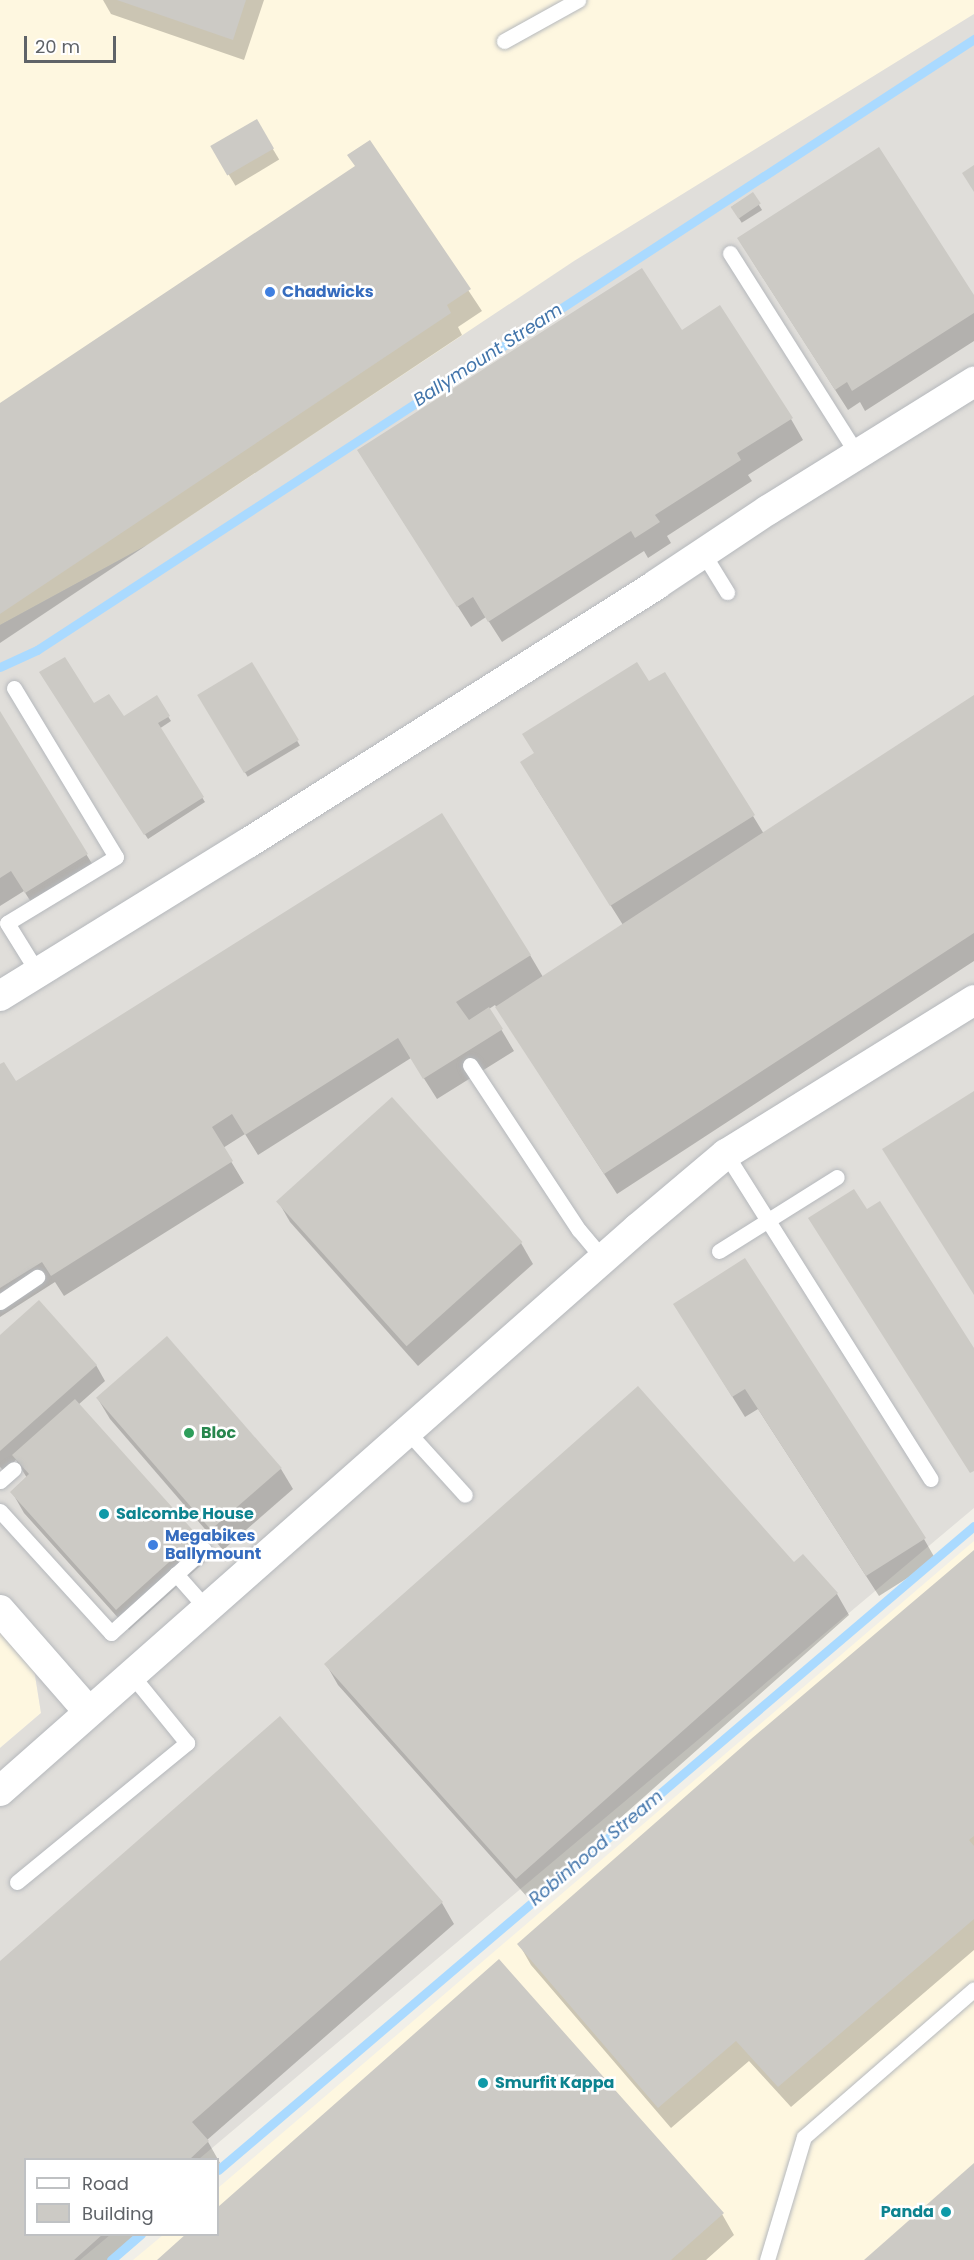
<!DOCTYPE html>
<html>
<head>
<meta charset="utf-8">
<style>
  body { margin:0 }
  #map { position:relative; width:974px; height:2260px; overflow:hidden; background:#f1efe8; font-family:Poppins,sans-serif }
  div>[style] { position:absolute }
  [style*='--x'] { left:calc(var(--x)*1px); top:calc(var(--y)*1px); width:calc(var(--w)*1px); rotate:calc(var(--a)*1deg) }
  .commercial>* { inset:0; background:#fef7e0 }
  .industrial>* { inset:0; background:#e0deda }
  .shadow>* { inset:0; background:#0003; transform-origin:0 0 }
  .stream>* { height:9px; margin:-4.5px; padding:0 4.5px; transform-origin:4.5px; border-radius:4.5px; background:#aadaff }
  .building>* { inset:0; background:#cccac5; transform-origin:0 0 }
  .roads { filter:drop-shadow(0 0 2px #b5b8bc) drop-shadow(0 0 2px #b5b8bc) }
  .lane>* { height:15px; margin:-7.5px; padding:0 7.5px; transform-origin:7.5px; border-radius:7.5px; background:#fff }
  .street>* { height:30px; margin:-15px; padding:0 15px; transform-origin:15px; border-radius:15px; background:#fff }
  .dots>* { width:16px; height:16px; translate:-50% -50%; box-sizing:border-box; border:3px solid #fff; border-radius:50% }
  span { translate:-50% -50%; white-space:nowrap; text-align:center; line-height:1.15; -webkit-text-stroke:5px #fff; paint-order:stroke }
  .shop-label { font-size:16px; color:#366cbe; font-weight:700 }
  .left { translate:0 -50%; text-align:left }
  .leisure-label { font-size:16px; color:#27864d; font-weight:700 }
  .culture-label { font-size:16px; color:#0d838f; font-weight:700 }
  .right { translate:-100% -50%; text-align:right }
  .water-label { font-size:18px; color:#4174aa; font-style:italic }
  .legend { position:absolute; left:24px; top:2158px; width:195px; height:78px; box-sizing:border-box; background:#fff; border:2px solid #bfc1c3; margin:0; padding:8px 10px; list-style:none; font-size:18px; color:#5f6368 }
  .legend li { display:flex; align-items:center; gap:12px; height:30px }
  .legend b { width:30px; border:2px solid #bfc1c3 }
  .scale { position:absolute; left:24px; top:36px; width:92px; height:27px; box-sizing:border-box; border:3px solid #5f6368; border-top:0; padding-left:8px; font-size:18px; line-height:21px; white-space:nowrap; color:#5f6368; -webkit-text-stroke:4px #fff; paint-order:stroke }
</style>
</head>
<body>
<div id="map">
  <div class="commercial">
    <i style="clip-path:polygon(0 0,974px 0,974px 15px,147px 545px,0 625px)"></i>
    <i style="clip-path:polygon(974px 1541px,974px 2260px,133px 2260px,163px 2235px,218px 2234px,218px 2188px)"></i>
    <i style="clip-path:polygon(0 1631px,34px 1669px,41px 1713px,0 1748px)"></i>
  </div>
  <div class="industrial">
    <i style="clip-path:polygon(974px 14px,974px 1508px,199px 2159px,26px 2160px,26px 2234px,110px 2235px,80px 2260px,0 2260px,0 1748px,41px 1713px,34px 1669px,0 1631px,0 625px,147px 545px,574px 261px)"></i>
  </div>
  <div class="shadow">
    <i style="clip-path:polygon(103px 0,264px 0,244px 60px,111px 14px)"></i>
    <i style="left:256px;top:121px;width:45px;height:51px;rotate:59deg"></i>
    <i style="clip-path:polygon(370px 142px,482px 311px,458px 327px,462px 335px,0 643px,0 405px,356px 167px)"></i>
    <i style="left:752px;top:194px;width:19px;height:24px;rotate:58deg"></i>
    <i style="clip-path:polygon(751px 259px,974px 298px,974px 341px,865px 411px,860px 402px,848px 410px)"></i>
    <i style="clip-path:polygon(681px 332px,791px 419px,803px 440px,748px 475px,752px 481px,667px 536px,671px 543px,648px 558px,644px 551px,502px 642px,486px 617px,471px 627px,371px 471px)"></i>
    <i style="left:251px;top:664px;width:95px;height:61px;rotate:59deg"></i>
    <i style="clip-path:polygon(41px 673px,94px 705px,124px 718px,156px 698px,171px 721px,159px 729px,205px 802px,148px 839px)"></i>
    <i style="clip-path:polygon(649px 684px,753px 816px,764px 834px,974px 696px,974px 961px,617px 1194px,495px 1005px,489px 1009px,514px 1051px,437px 1099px,411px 1058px,258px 1155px,245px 1134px,223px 1148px,244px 1183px,64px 1296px,55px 1282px,0 1317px,0 1066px,16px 1083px,530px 955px,543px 977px,623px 925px,534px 784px)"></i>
    <i style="clip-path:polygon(0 714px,99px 875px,38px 913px,24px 891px,0 906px)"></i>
    <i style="clip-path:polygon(278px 1201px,521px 1243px,533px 1264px,418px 1366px,290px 1222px)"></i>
    <i style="clip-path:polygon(675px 1305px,924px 1539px,936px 1560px,879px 1596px,758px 1409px,745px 1417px)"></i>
    <i style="clip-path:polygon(0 1337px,96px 1365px,105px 1381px,78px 1405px,197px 1537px,209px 1558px,129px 1630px,24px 1513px,12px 1492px,27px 1478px,16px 1460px,4px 1471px,0 1467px)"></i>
    <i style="clip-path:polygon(98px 1399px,281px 1469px,293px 1489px,223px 1550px,110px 1419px)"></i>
    <i style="clip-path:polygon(974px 1552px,974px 1950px,791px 2107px,749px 2061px,671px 2128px,531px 1965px,519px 1944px)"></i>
    <i style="clip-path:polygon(803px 1556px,837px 1594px,849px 1615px,529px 1899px,338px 1685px,326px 1664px,794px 1564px)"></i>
    <i style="clip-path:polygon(280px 1718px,442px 1903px,454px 1924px,207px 2140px,220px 2163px,218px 2165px,218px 2160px,26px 2160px,26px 2234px,138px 2234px,109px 2260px,0 2260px,0 1963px)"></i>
    <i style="clip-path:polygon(499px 1961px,722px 2214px,734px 2235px,706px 2260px,159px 2260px,218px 2234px,218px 2209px)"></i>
  </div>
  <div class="stream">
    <i style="--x:0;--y:667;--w:41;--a:-24.7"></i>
    <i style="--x:37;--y:650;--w:1119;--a:-33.11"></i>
    <i style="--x:218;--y:2170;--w:993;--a:-40.43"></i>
    <i style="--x:111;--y:2260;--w:40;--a:-41"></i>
  </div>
  <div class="building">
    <i style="clip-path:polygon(117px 0,246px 0,233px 40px)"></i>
    <i style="left:257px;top:119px;width:34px;height:54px;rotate:60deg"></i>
    <i style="clip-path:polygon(370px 140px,471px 289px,447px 305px,451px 313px,0 614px,0 403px,355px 166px,347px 155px)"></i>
    <i style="clip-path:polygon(879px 147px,974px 295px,974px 313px,852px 391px,847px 382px,835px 390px,737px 238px)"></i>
    <i style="clip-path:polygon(974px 165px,974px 192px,962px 173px)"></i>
    <i style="left:753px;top:192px;width:14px;height:27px;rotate:56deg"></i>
    <i style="clip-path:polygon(642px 268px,682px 330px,720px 305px,793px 418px,737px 453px,741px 460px,655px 515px,660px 522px,635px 538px,631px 531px,488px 622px,473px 597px,457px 607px,357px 450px)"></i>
    <i style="clip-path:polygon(65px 657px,94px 703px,109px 694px,124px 716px,157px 695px,170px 716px,158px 723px,204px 797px,144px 835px,39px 672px)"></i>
    <i style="left:252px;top:662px;width:91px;height:64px;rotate:59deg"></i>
    <i style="clip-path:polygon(637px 662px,649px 681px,665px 672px,755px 815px,610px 906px,520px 762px,534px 753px,522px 734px)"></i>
    <i style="clip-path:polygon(974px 695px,974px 933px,604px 1174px,495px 1007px)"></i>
    <i style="clip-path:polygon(0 711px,88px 854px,25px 893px,11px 871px,0 878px)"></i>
    <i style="clip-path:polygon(442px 813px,531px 955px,456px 1002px,469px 1020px,489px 1007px,503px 1029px,423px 1079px,398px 1038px,245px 1135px,232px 1114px,212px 1127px,233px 1161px,51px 1276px,42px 1262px,0 1288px,0 1064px,4px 1062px,16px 1081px)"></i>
    <i style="clip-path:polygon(974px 1091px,974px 1295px,882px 1149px)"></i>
    <i style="left:392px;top:1097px;width:195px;height:156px;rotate:48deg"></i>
    <i style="clip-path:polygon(854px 1189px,867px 1209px,880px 1201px,974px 1348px,974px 1471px,970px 1473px,808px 1218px)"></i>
    <i style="clip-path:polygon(745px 1258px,926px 1538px,866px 1576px,745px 1389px,732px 1397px,673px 1304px)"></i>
    <i style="clip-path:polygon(39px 1300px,97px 1365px,0 1451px,0 1335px)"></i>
    <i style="left:167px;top:1336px;width:175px;height:94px;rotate:49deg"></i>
    <i style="clip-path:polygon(638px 1386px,794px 1562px,803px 1554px,838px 1593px,516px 1879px,324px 1664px)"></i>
    <i style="clip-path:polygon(75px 1399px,198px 1536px,116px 1610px,10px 1492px,29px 1474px,12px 1455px)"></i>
    <i style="clip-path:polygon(974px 1550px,974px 1836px,969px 1840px,974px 1846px,974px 1919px,778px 2087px,736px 2041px,658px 2108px,517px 1944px,751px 1739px)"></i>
    <i style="clip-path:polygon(280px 1716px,443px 1902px,192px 2122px,209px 2141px,189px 2160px,26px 2160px,26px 2234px,103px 2234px,74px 2260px,0 2260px,0 1961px)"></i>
    <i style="clip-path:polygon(499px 1959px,724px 2213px,671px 2260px,157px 2260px,186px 2234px,218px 2234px,218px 2207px)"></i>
    <i style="clip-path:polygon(974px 2163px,974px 2260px,864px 2260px)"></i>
  </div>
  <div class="roads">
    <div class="lane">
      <i style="--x:504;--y:41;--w:85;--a:-29"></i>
      <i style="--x:730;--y:253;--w:238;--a:57.7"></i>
      <i style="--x:703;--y:553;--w:46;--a:58.4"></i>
      <i style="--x:14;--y:688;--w:197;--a:58.9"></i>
      <i style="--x:116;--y:857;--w:127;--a:148.8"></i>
      <i style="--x:7;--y:923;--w:59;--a:58.2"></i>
      <i style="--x:470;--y:1065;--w:198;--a:56.6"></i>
      <i style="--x:579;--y:1230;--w:38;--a:50"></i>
      <i style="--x:726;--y:1154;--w:384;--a:57.8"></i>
      <i style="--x:719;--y:1251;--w:139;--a:-32.1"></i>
      <i style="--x:0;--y:1302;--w:45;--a:-34"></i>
      <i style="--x:407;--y:1431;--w:86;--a:47.8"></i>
      <i style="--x:0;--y:1481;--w:18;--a:-41"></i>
      <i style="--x:0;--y:1511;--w:165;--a:47.7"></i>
      <i style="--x:111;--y:1633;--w:125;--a:-42.1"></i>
      <i style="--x:176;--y:1574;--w:45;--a:48.6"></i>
      <i style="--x:17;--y:1882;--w:220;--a:-39.3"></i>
      <i style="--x:187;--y:1743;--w:89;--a:-129.1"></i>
      <i style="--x:767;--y:2260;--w:128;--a:-73.3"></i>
      <i style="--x:804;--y:2137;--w:225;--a:-41"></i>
    </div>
    <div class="street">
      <i style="--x:0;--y:996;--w:291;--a:-31.7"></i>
      <i style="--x:248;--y:843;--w:484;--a:-32.3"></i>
      <i style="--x:657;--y:584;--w:133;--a:-33.7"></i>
      <i style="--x:768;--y:510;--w:243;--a:-31.9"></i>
      <i style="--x:0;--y:1610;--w:134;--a:48.9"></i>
      <i style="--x:0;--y:1791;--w:851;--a:-41.43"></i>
      <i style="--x:638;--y:1228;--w:115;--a:-40.1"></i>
      <i style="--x:726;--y:1154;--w:292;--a:-31.8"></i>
    </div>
  </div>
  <div class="dots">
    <i style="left:270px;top:292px;background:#3f7fe0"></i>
    <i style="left:189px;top:1433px;background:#2e9e5b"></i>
    <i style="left:104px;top:1514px;background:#0f9aa8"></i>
    <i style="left:153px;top:1545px;background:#3f7fe0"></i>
    <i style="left:483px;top:2083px;background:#0f9aa8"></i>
    <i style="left:946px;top:2212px;background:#0f9aa8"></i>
  </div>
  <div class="shop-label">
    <span class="left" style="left:282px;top:292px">Chadwicks</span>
    <span class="left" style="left:165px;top:1545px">Megabikes<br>Ballymount</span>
  </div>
  <div class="leisure-label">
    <span class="left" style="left:201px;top:1433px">Bloc</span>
  </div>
  <div class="culture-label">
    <span class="left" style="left:116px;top:1514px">Salcombe House</span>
    <span class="left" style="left:495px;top:2083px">Smurfit Kappa</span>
    <span class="right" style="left:934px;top:2212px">Panda</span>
  </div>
  <div class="water-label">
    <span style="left:488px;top:355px;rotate:-33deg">Ballymount Stream</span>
    <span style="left:596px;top:1848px;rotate:-40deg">Robinhood Stream</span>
  </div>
  <ul class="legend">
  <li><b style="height:8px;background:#fff"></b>Road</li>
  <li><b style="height:16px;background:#cccac5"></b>Building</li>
  </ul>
  <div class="scale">20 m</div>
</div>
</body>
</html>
